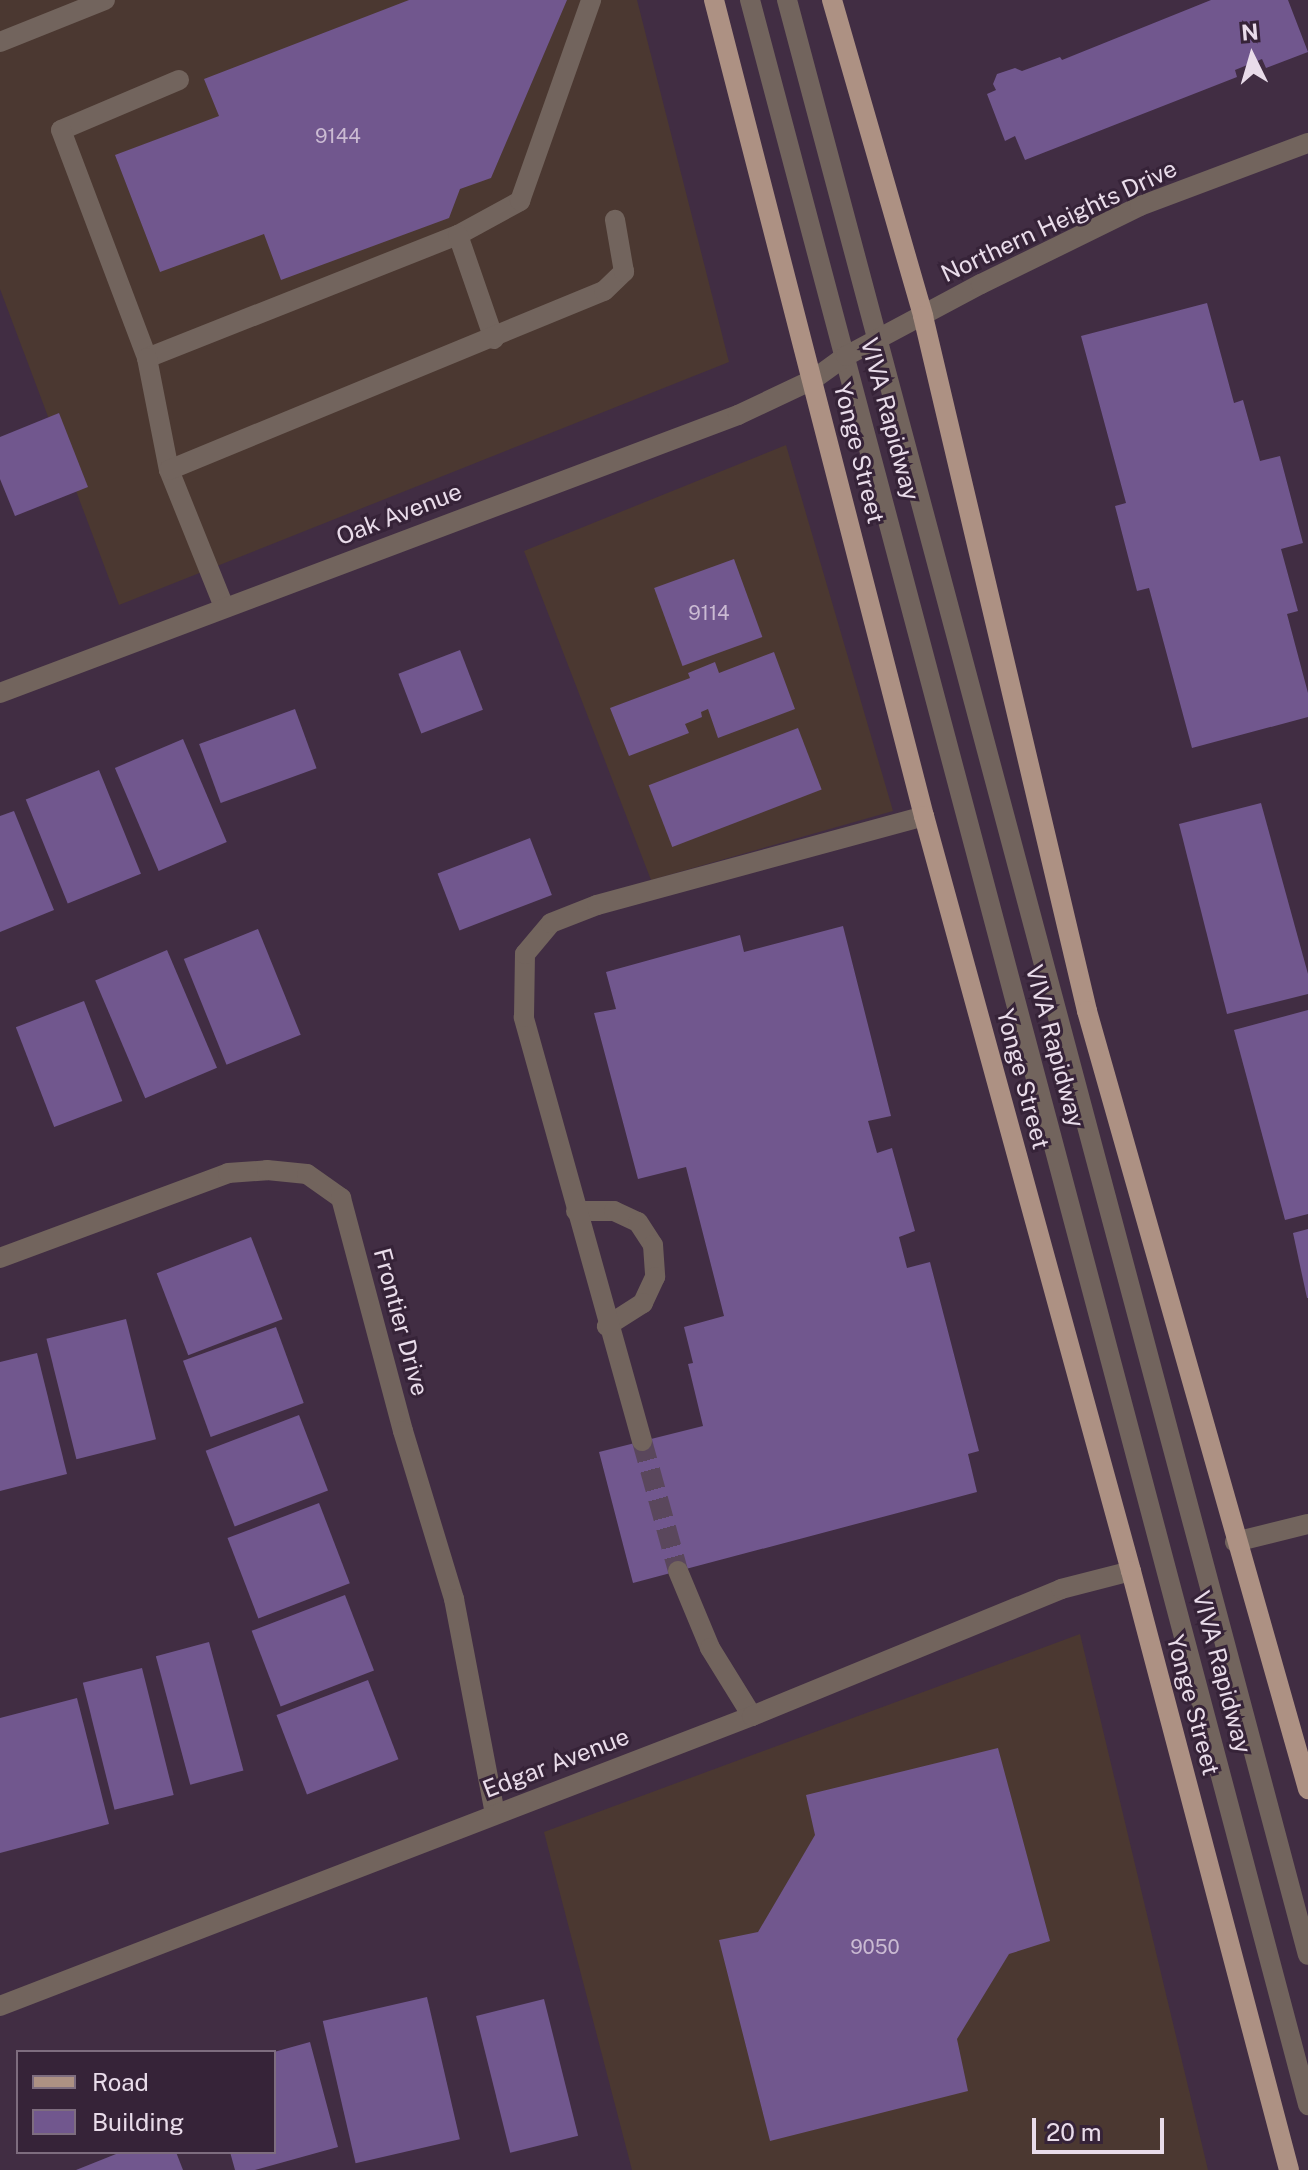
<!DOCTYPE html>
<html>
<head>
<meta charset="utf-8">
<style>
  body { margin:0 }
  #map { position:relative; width:1308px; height:2170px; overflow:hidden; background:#412d43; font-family:"Public Sans",sans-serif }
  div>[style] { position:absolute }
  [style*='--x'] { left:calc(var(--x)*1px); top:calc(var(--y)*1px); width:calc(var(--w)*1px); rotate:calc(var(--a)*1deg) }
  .commercial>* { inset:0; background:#4b3831 }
  .building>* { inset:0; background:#71578e; transform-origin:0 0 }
  .minor-tunnel>* { height:20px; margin-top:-10px; transform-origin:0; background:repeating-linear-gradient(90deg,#5a475c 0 20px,transparent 0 30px) }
  .minor>* { height:20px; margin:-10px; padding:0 10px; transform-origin:10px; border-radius:10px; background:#72645d }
  .major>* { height:20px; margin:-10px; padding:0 10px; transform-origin:10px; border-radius:10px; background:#ad9183 }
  span { translate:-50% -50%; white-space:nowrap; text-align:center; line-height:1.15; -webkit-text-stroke:6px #362338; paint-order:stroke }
  .number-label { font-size:20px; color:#cbbbd3 }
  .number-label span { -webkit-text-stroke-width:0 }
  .street-label { font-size:24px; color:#e9dcea }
  .legend { position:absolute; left:16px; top:2050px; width:260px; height:104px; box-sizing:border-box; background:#362338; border:2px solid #7e6d7f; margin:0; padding:10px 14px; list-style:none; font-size:24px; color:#e9dcea }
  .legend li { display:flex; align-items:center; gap:16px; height:40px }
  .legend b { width:40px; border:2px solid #7e6d7f }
  .north { position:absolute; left:1212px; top:16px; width:80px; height:80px; -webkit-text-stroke:6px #362338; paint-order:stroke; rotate:355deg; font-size:22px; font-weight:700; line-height:32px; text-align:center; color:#e9dcea }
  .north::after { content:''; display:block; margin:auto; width:28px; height:36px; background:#e9dcea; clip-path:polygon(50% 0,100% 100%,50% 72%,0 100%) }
  .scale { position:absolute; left:1032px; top:2118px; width:132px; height:36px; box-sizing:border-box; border:4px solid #e9dcea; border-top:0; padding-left:10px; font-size:24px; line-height:28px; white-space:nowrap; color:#e9dcea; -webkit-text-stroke:6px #362338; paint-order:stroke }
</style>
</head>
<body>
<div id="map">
  <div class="commercial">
    <i style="clip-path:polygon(0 0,637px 0,729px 362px,119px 605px,0 289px)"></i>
    <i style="clip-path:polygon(786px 445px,893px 811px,651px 880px,524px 551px)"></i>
    <i style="clip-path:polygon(1080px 1634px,1208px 2170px,632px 2170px,544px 1832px)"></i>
  </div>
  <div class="building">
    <i style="clip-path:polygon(409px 0,567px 0,491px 178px,460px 189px,449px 218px,281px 280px,264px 234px,160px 272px,115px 155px,219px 116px,204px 79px)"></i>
    <i style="clip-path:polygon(1211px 0,1288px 0,1308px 52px,1266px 68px,1262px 59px,1235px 70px,1237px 77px,1025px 160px,1015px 136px,1005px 141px,987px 94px,996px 90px,993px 84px,997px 74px,1015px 68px,1022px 71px,1060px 57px,1062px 60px)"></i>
    <i style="clip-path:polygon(1207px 303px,1234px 403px,1243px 400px,1260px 461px,1280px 456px,1303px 543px,1281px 549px,1298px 611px,1287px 614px,1308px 693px,1308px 717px,1192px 748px,1149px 588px,1137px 591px,1115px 506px,1126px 503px,1081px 336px)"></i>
    <i style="clip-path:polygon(59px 413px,88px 487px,15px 516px,0 479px,0 437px)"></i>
    <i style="left:734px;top:559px;width:83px;height:85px;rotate:70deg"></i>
    <i style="left:460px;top:650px;width:64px;height:66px;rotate:69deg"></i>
    <i style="clip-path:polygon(774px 652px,795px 709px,718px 738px,708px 709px,701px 712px,702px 717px,685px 724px,689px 733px,629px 756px,610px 708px,690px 678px,688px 673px,715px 662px,719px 673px)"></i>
    <i style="left:295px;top:709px;width:63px;height:102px;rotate:70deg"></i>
    <i style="left:798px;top:728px;width:66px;height:160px;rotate:69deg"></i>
    <i style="left:183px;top:739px;width:112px;height:74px;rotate:67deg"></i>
    <i style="left:99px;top:770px;width:112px;height:79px;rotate:68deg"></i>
    <i style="clip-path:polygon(1261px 803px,1308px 974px,1308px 994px,1227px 1014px,1179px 824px)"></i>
    <i style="clip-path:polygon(14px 811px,54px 910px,0 932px,0 816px)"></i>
    <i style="left:530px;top:838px;width:61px;height:99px;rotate:69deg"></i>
    <i style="clip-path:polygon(843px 926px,891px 1116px,868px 1121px,877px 1153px,892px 1148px,915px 1231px,899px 1237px,907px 1268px,930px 1262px,979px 1451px,968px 1454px,977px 1492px,633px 1583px,599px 1452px,703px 1426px,688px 1364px,693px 1363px,684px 1327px,724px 1316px,686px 1167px,638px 1179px,594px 1013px,616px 1009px,606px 972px,740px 935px,744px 952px)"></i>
    <i style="left:258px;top:929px;width:114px;height:80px;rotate:68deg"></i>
    <i style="left:167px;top:950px;width:128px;height:78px;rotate:67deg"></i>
    <i style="left:84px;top:1001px;width:107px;height:73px;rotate:69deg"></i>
    <i style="clip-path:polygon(1308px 1010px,1308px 1214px,1285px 1220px,1234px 1030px)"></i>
    <i style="clip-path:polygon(1308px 1229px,1308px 1298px,1307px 1298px,1293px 1233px)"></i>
    <i style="left:251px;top:1237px;width:88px;height:101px;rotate:69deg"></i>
    <i style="left:126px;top:1319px;width:124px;height:82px;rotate:76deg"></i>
    <i style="left:276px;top:1327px;width:81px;height:99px;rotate:70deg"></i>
    <i style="clip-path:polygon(37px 1353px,67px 1474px,0 1491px,0 1362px)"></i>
    <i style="left:299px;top:1415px;width:81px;height:100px;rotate:69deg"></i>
    <i style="left:319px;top:1503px;width:86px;height:98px;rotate:69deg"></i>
    <i style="left:345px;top:1595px;width:81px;height:100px;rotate:69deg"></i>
    <i style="left:209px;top:1642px;width:133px;height:55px;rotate:75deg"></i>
    <i style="left:142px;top:1668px;width:131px;height:61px;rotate:76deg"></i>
    <i style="left:368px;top:1680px;width:85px;height:98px;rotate:69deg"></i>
    <i style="clip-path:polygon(77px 1698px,109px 1824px,0 1853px,0 1718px)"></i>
    <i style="clip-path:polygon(998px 1748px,1050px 1941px,1009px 1954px,957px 2039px,968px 2091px,770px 2141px,719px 1940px,758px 1932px,815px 1835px,806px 1795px)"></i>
    <i style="left:427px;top:1997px;width:146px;height:107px;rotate:77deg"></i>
    <i style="left:544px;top:1999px;width:141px;height:70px;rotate:76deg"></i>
    <i style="clip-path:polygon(310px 2042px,338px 2147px,255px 2170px,235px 2170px,230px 2152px,274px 2152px,274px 2052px)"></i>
    <i style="clip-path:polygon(121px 2152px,176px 2152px,183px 2170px,76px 2170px)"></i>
  </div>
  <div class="minor-tunnel">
    <i style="--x:642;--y:1441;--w:135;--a:74.5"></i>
  </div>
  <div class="minor">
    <i style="--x:750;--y:0;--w:2178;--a:75.15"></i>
    <i style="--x:787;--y:0;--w:2023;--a:75.08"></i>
    <i style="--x:0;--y:42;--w:113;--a:-21.8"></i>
    <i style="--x:179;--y:80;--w:128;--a:157"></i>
    <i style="--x:61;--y:130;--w:244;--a:69.3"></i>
    <i style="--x:147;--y:358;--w:334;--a:-21.6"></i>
    <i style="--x:458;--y:235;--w:71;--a:-28.7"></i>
    <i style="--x:520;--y:201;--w:213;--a:-70.5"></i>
    <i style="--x:458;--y:235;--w:110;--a:70.9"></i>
    <i style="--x:147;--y:358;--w:114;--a:78.9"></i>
    <i style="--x:169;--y:470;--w:148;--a:68.1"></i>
    <i style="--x:169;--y:470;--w:470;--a:-22.4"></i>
    <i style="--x:604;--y:291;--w:28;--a:-44"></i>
    <i style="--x:624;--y:272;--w:53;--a:-99.8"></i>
    <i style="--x:0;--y:693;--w:789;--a:-20.64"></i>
    <i style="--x:738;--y:415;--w:84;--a:-25.3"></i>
    <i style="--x:814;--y:379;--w:39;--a:-36"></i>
    <i style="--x:846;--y:356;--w:153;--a:-28.1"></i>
    <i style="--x:981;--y:284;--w:177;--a:-26.1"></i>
    <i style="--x:1140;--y:206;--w:179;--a:-20.6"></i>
    <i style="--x:576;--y:1211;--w:38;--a:0"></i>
    <i style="--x:614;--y:1211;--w:26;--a:25"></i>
    <i style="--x:638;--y:1222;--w:27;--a:57"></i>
    <i style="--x:653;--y:1245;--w:32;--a:86"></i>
    <i style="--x:655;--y:1277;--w:29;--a:115"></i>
    <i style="--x:643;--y:1303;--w:43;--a:147.4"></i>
    <i style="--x:0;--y:1258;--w:243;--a:-20.4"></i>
    <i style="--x:228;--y:1173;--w:39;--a:-4"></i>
    <i style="--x:267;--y:1170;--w:40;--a:5.7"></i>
    <i style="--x:307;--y:1174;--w:42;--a:35.2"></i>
    <i style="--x:341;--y:1198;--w:241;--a:75.1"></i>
    <i style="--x:403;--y:1431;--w:176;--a:73.1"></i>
    <i style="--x:454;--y:1599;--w:218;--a:79.2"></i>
    <i style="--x:642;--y:1441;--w:440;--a:-105.6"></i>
    <i style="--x:524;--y:1017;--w:63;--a:-89.1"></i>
    <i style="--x:525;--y:954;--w:40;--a:-50"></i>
    <i style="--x:551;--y:923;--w:49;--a:-21.4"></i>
    <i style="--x:597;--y:905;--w:339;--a:-15.2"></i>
    <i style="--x:1235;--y:1542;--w:75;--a:-13.9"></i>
    <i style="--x:678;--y:1571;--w:83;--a:67.4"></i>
    <i style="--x:710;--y:1648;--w:80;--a:58.3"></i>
    <i style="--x:0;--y:2006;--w:806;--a:-21.09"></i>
    <i style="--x:752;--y:1716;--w:334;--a:-22.3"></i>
    <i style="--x:1061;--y:1589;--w:72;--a:-14.4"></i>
  </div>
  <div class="major">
    <i style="--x:714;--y:0;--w:843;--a:75.57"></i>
    <i style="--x:924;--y:816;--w:783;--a:74.67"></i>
    <i style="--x:1131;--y:1571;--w:619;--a:75.22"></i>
    <i style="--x:832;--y:0;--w:329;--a:73.9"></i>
    <i style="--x:923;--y:316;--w:714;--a:76.72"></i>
    <i style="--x:1087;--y:1011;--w:809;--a:74.14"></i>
  </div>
  <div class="number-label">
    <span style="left:338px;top:136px">9144</span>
    <span style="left:709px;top:613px">9114</span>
    <span style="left:875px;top:1947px">9050</span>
  </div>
  <div class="street-label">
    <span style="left:1059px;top:221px;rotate:-25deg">Northern Heights Drive</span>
    <span style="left:890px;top:419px;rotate:75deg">VIVA Rapidway</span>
    <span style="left:859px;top:453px;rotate:76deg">Yonge Street</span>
    <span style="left:399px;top:514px;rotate:-21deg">Oak Avenue</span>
    <span style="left:1055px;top:1046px;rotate:75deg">VIVA Rapidway</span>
    <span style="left:1023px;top:1079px;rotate:75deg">Yonge Street</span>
    <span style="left:401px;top:1322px;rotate:75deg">Frontier Drive</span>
    <span style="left:1222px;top:1672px;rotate:75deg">VIVA Rapidway</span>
    <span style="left:1193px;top:1705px;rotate:75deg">Yonge Street</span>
    <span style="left:556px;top:1763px;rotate:-21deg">Edgar Avenue</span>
  </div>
  <ul class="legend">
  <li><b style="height:10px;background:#ad9183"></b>Road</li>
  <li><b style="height:22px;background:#71578e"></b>Building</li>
  </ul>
  <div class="north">N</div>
  <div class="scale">20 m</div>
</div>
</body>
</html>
